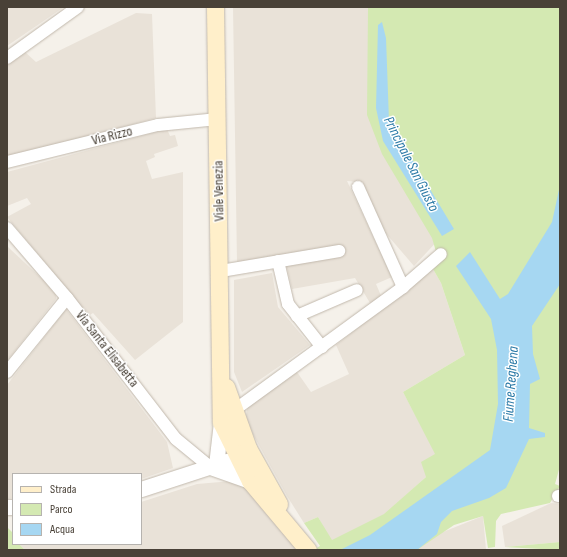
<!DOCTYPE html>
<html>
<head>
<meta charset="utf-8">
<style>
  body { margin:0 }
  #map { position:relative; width:567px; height:557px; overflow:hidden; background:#f5f1ea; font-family:"Sofia Sans Condensed",sans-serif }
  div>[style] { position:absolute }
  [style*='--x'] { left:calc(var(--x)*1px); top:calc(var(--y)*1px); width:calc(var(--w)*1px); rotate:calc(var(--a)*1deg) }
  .residential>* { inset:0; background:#e9e2d8 }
  .green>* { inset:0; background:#d4e9b2 }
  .water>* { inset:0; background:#a6d7f2 }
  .roads { filter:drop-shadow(0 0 1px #c1b8ac) drop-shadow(0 0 1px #c1b8ac) }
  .minor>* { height:12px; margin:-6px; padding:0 6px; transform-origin:6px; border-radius:6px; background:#fff }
  .tertiary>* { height:15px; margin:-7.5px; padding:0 7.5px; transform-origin:7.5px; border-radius:7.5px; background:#fff }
  .secondary>* { height:17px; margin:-8.5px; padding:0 8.5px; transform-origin:8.5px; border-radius:8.5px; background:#ffefca }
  span { translate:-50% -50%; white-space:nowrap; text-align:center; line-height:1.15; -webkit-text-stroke:3px #fff; paint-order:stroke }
  .street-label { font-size:14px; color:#494137 }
  .water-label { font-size:15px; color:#2b7aa7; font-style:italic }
  .frame { position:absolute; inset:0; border:8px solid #494137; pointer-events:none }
  .legend { position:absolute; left:12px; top:473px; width:130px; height:72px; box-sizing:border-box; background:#fff; border:1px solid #b6b3af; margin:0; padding:5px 7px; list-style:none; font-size:12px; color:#494137 }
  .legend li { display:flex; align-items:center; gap:8px; height:20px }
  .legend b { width:20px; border:1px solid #b6b3af }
</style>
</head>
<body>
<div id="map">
  <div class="residential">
    <i style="clip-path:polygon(7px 7px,64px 7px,7px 46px)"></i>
    <i style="clip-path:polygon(233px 7px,373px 7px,442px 236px,414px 266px,371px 216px,376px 213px,361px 182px,347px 181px,392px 277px,376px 284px,382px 298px,370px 303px,355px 278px,292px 289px,286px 264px,345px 255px,339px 246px,237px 262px)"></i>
    <i style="clip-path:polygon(136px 13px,152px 14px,156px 118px,7px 158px,7px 65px,25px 52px,36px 62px)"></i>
    <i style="clip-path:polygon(167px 129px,170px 136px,175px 135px,178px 146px,154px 154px,155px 157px,146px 161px,152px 179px,183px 172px,183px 322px,135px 360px,93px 313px,90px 315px,79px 304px,7px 217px,31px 204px,27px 198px,7px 206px,7px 172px)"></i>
    <i style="clip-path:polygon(8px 247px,56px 292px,56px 299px,7px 361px)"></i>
    <i style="clip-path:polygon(433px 269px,441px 283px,465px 355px,403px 392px,436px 454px,426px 477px,385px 514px,332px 542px,318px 517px,304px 523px,287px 496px,245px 420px,248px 405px,297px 372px,311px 392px,349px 374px,336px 345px)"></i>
    <i style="clip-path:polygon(272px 273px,278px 307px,310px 345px,242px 392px,234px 372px,234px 280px)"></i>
    <i style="clip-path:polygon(66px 309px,167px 442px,173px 468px,141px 479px,141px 474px,13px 474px,13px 498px,7px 499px,7px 385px)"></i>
    <i style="clip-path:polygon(232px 481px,244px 482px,297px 550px,25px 550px,19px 544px,141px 544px,141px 502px,197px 484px)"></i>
    <i style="clip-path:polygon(551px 503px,560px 504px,560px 542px,505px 547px,502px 526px)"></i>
    <i style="clip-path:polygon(483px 516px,486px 550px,417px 550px,438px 534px)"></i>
  </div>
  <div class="green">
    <i style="clip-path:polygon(368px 7px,560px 7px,560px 466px,555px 484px,560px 486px,550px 503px,501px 514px,496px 521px,495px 547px,488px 548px,483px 516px,454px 525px,417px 550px,313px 550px,320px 546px,304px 523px,318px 517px,332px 540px,384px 514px,426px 477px,421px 462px,435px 454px,403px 392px,465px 355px,441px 283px,433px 269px,439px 262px,432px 238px,382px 154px,367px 115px)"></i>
    <i style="clip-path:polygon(7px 527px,13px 533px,13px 544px,19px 544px,25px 550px,7px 550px)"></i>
    <i style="clip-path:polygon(560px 542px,560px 550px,505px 547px)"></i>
  </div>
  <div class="water">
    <i style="clip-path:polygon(382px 22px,386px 38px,389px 121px,454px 229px,442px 236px,383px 141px,376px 108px,378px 25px)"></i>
    <i style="clip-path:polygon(560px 185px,560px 284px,532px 326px,533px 354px,540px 379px,530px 384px,529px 428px,545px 433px,545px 437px,529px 439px,506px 488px,489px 498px,452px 511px,441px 522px,437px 534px,417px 550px,340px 550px,370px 535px,490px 450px,498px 404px,497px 350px,491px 319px,456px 266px,470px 252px,500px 299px,508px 294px,552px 222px)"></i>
  </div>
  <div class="roads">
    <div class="minor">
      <i style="--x:7;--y:58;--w:87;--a:-35.7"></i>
      <i style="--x:7;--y:162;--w:155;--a:-13.8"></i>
      <i style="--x:158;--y:125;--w:60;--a:-5.7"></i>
      <i style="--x:358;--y:187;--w:110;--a:65.8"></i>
      <i style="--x:7;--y:228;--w:92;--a:49.4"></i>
      <i style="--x:67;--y:298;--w:178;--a:52.3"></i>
      <i style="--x:176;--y:439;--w:44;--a:39.5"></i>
      <i style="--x:278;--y:261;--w:44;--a:76.9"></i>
      <i style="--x:288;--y:304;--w:55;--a:51.7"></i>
      <i style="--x:221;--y:271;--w:120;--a:-9.6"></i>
      <i style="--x:297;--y:316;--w:65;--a:-23.4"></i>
      <i style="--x:7;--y:372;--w:95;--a:-51"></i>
      <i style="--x:229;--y:414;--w:215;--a:-36.1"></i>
      <i style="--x:403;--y:287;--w:50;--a:-41"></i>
      <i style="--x:558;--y:496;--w:2;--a:0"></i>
    </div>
    <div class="tertiary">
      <i style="--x:216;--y:465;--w:43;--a:-83.4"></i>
      <i style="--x:210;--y:467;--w:42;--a:19.3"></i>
      <i style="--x:141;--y:489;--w:90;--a:-18"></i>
      <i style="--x:227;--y:461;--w:11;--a:0"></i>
      <i style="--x:238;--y:461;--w:13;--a:27"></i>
      <i style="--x:7;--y:507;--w:6;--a:0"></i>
    </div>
    <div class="secondary">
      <i style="--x:215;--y:7;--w:415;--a:89.2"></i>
      <i style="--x:221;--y:422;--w:66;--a:63.8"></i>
      <i style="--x:250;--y:481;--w:90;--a:50"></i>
      <i style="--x:226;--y:387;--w:65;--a:70.2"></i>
      <i style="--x:248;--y:448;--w:64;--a:61"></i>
    </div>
  </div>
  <div class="street-label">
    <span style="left:112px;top:136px;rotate:-14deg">Via Rizzo</span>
    <span style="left:219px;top:191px;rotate:-91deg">Viale Venezia</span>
    <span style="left:107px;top:349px;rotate:52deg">Via Santa Elisabetta</span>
  </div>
  <div class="water-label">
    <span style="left:411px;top:164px;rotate:63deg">Principale San Giusto</span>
    <span style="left:511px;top:384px;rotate:-86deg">Fiume Reghena</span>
  </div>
  <div class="frame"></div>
  <ul class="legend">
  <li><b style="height:5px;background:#ffefca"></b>Strada</li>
  <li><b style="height:11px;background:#d4e9b2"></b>Parco</li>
  <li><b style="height:11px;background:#a6d7f2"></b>Acqua</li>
  </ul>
</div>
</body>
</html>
